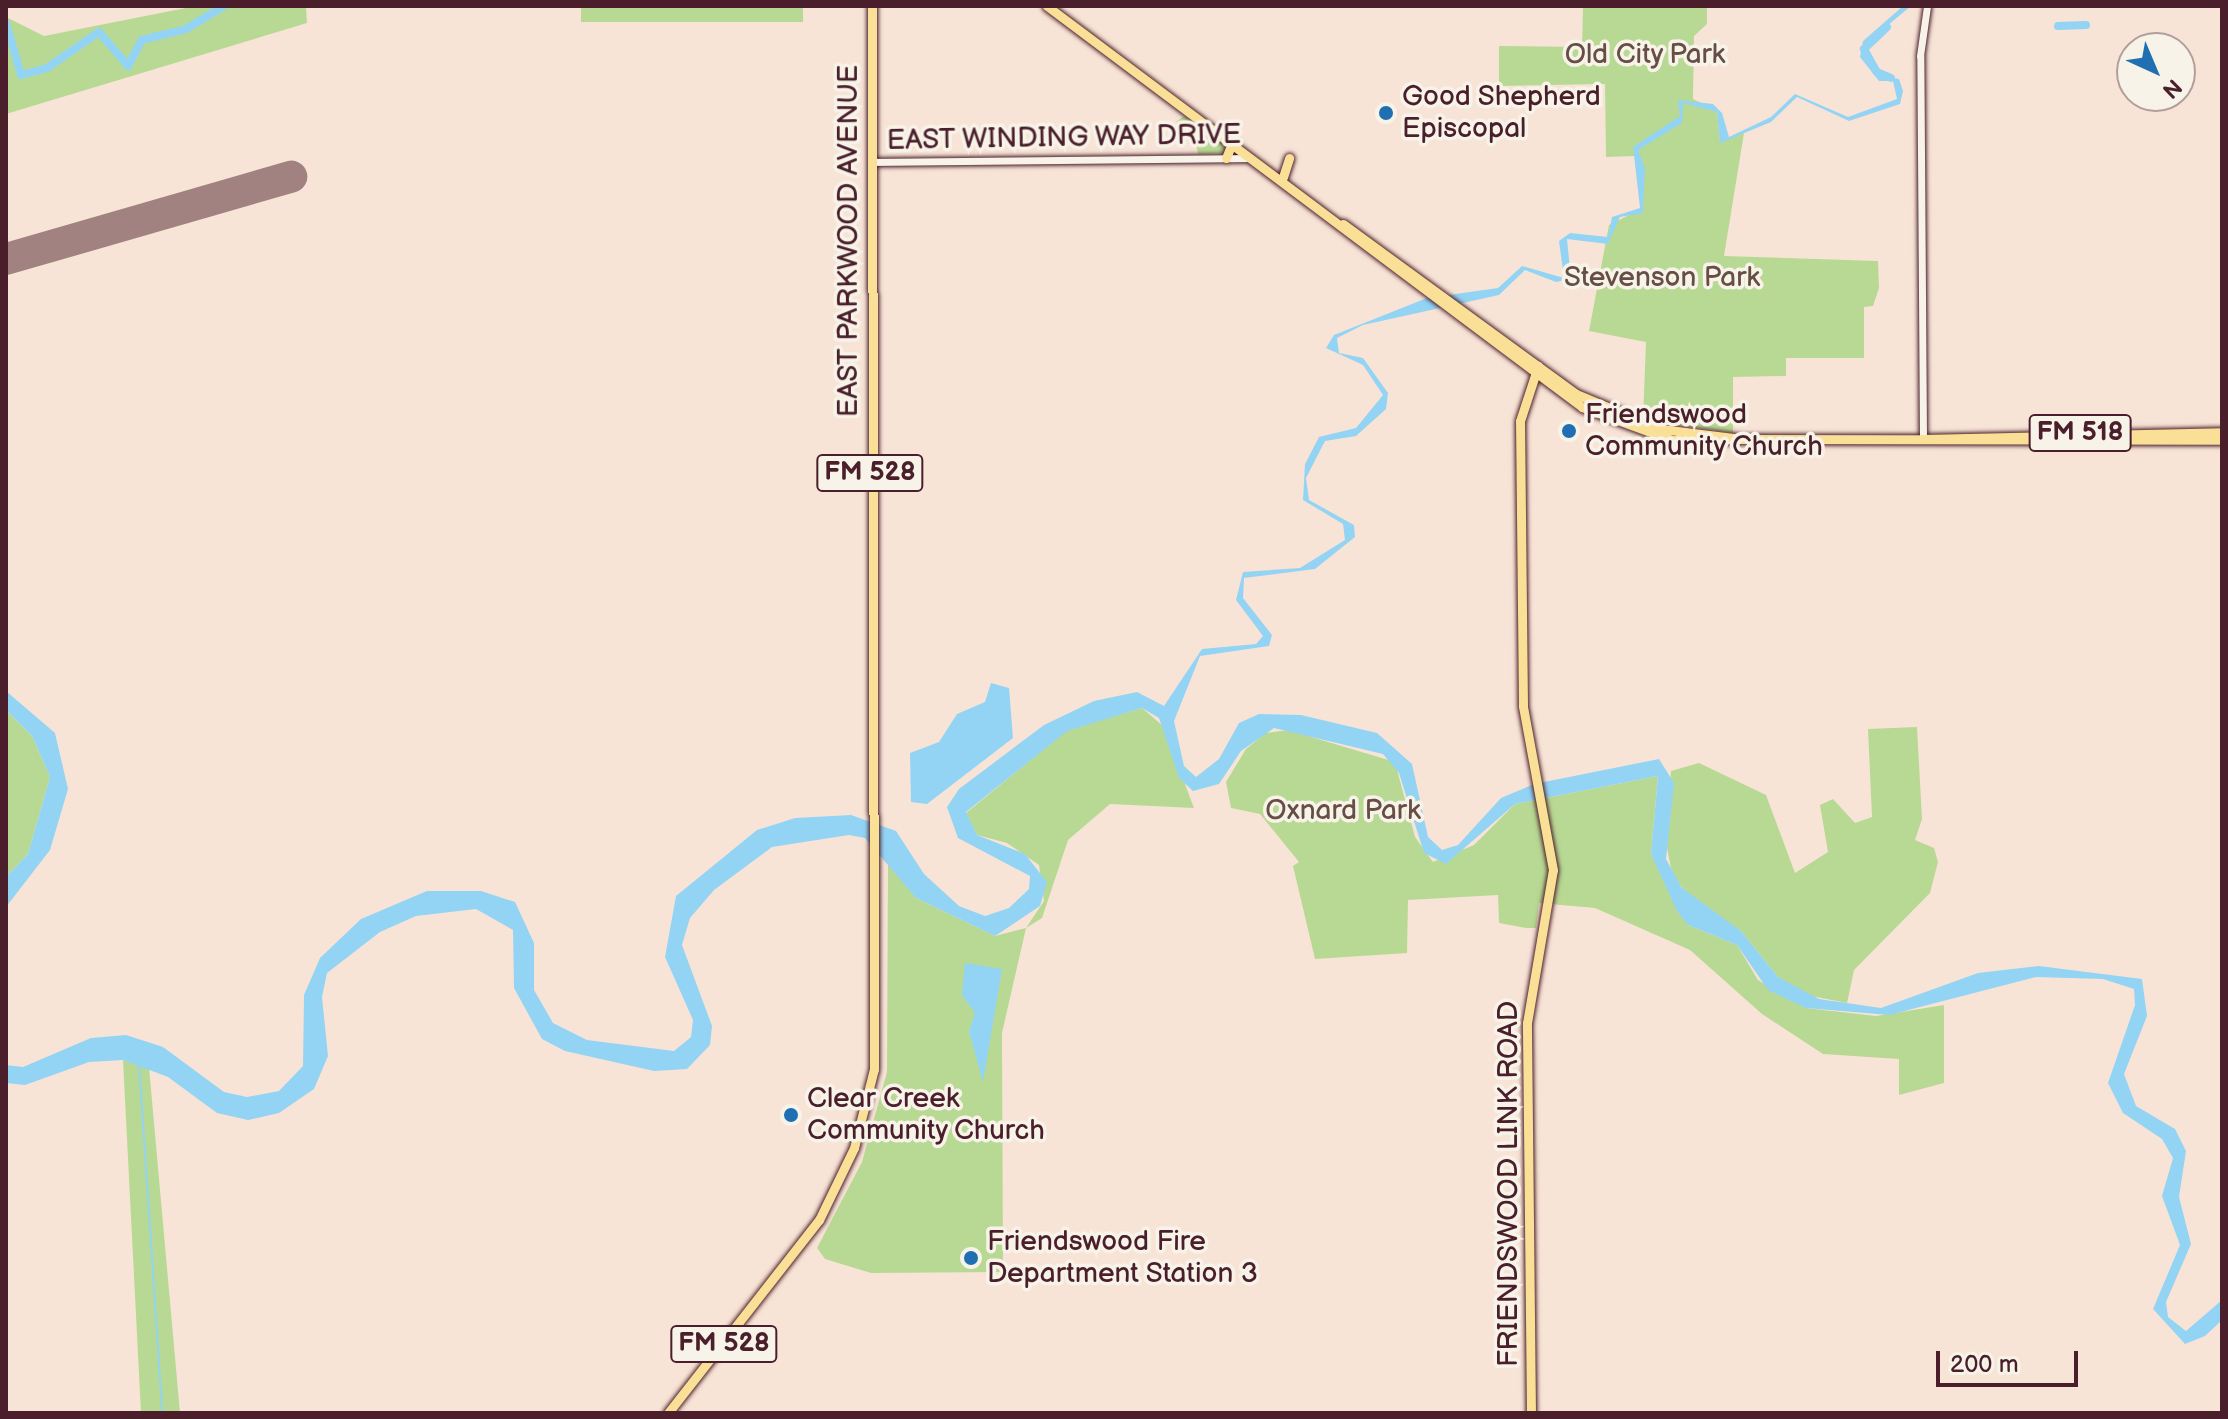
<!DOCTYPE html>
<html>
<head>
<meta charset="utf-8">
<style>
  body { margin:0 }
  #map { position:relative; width:2228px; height:1419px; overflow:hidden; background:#f8e4d7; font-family:"Balsamiq Sans",sans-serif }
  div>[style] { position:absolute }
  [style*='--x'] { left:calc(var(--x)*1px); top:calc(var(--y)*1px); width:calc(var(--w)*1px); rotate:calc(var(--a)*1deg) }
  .green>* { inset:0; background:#b8d993; transform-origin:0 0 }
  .water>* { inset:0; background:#93d4f5 }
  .stream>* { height:2px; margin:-1px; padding:0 1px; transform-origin:1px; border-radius:1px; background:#93d4f5 }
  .river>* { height:8px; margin:-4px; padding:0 4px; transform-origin:4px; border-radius:4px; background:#93d4f5 }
  .runway>* { height:32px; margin:-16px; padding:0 16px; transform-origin:16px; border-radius:16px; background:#a18281 }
  .roads { filter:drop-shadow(0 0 2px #4a1f2b) drop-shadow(0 0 2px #4a1f2b) }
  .minor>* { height:7px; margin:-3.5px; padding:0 3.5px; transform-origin:3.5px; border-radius:3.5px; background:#f7f3e8 }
  .major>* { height:9px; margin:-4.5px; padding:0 4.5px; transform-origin:4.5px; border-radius:4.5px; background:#fadf96 }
  .dots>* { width:22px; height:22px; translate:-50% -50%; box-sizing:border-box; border:4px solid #f7f3e8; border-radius:50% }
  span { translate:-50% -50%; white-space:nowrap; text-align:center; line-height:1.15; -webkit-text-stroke:7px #f7f3e8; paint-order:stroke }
  .shield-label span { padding:2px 6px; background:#f7f3e8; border:2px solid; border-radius:6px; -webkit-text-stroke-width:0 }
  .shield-label { font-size:26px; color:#4a1f2b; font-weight:700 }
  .park-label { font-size:28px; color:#664e45 }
  .poi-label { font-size:28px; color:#4a1f2b }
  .left { translate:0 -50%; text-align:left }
  .street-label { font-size:28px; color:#4a1f2b }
  .frame { position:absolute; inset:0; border:8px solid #4a1f2b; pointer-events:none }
  .north { position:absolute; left:2116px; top:32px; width:80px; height:80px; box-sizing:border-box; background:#f7f3e8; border:2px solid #b29e9c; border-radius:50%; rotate:136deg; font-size:22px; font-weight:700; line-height:32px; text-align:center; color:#4a1f2b }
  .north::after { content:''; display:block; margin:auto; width:28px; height:36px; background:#1f6fb2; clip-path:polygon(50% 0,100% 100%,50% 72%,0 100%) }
  .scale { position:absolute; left:1936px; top:1351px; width:142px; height:36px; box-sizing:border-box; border:4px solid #4a1f2b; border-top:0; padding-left:10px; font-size:24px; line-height:28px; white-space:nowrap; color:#4a1f2b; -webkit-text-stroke:6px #f7f3e8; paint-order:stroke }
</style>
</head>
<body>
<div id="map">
  <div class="green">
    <i style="clip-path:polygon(196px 6px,306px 6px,307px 23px,6px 114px,6px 17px,44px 36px)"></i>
    <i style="left:581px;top:6px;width:222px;height:16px"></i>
    <i style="clip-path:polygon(1583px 6px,1707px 6px,1707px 24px,1694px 36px,1693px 99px,1717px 110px,1720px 141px,1744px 133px,1724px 256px,1878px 261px,1879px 288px,1873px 306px,1864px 307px,1864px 358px,1786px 358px,1786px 376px,1733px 377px,1733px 433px,1643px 419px,1646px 342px,1589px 331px,1609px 225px,1643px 208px,1635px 156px,1606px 157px,1605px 84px,1499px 86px,1499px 46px,1582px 47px)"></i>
    <i style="clip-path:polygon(1184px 116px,1228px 148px,1229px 153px,1198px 154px,1195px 137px,1176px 122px)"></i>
    <i style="clip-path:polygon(1142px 708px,1163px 726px,1194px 808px,1110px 804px,1068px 840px,1042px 918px,1026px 928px,1002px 1033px,1003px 1272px,871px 1273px,825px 1259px,817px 1248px,862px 1162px,887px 1072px,888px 861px,916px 898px,995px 936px,1026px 928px,1044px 901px,1039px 865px,1007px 843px,977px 835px,966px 813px,1067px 730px)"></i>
    <i style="clip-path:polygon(6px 710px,32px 736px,50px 777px,28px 854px,6px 877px)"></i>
    <i style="clip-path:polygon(1917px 727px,1922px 819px,1915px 840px,1934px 848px,1938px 862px,1930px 893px,1854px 970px,1847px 1003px,1806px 995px,1778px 977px,1741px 931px,1688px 896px,1672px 873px,1666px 843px,1671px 771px,1699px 763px,1766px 795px,1795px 873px,1828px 852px,1820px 805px,1833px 799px,1855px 823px,1872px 817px,1868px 729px)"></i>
    <i style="clip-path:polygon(1288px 730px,1395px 762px,1415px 837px,1433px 862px,1474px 845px,1515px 804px,1658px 776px,1651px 854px,1688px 925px,1737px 945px,1758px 980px,1806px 1008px,1876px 1016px,1944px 1005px,1944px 1083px,1899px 1095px,1899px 1059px,1823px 1054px,1762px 1014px,1690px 950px,1595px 908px,1539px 903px,1536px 928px,1526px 928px,1499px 923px,1498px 895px,1408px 900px,1407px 953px,1315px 959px,1293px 866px,1299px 862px,1260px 814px,1231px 808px,1226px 782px,1246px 749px,1266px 733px)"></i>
    <i style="clip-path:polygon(123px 1060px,149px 1067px,180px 1413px,141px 1413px)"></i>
  </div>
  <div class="water">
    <i style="clip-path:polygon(1903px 6px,1911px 6px,1864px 45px,1881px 76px,1899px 79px,1903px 91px,1900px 104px,1849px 121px,1797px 97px,1771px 122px,1720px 143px,1717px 112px,1683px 103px,1682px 123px,1638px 150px,1645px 168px,1643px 213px,1620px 217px,1608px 244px,1567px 239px,1571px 279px,1556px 282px,1525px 270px,1499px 295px,1363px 325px,1337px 338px,1339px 353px,1363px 358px,1388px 393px,1386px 409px,1356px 436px,1325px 441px,1306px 478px,1309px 500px,1354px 525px,1355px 537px,1315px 569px,1244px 578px,1243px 598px,1272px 635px,1269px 646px,1200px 656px,1174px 721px,1184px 766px,1196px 777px,1219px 759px,1239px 723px,1259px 714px,1301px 715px,1377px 733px,1412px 764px,1428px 837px,1442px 850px,1458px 845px,1501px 798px,1534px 784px,1659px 759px,1674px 783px,1666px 859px,1682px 888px,1741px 931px,1778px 977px,1819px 999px,1881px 1008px,1978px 973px,2039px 966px,2142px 979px,2147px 1016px,2124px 1074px,2136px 1106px,2175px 1129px,2186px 1151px,2179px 1197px,2191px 1244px,2166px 1302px,2168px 1317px,2186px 1331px,2222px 1300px,2221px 1321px,2205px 1336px,2185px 1344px,2153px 1309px,2180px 1245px,2162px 1196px,2173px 1158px,2162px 1139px,2123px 1113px,2108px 1083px,2135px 1005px,2134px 989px,2103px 979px,2036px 977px,1889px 1015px,1806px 1008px,1768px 990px,1737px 945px,1688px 925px,1677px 911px,1651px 854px,1658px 776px,1515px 804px,1446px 864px,1424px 853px,1399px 773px,1383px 754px,1274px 728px,1241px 751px,1219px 784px,1193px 791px,1179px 778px,1159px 718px,1142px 708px,1067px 731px,966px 812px,977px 835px,1025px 854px,1047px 882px,1040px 906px,995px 936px,916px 898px,865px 838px,849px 835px,772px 847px,714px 890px,690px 918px,682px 945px,712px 1026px,710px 1045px,687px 1069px,654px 1071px,565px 1051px,542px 1039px,514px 988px,513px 930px,476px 909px,416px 916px,380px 932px,327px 973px,322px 997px,328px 1056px,314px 1089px,279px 1113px,248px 1120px,217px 1113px,168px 1077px,123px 1060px,89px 1062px,25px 1085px,6px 1083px,6px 1065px,23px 1067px,91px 1038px,126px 1035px,163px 1047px,224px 1092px,247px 1097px,279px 1091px,303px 1066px,304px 995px,320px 958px,361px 919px,427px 891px,481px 891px,515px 902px,534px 943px,534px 990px,553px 1023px,587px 1040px,674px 1051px,691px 1037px,693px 1020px,665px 957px,676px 896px,757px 830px,795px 818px,851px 815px,896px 831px,924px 874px,959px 906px,985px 916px,1009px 908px,1029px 889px,1030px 876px,958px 838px,947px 807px,959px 789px,1044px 725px,1094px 701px,1137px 692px,1164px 706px,1202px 649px,1256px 644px,1263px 636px,1236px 600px,1243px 572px,1300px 568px,1345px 540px,1343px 524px,1303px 500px,1305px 464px,1319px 437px,1356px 428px,1383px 395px,1363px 365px,1326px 348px,1334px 335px,1427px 298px,1498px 288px,1522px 266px,1564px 278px,1559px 241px,1570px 233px,1608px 237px,1612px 217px,1640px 208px,1633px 147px,1680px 116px,1678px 100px,1713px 104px,1722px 113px,1729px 137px,1771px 117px,1795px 94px,1848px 117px,1897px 99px,1893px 81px,1879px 81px,1860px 57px,1863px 41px)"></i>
    <i style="clip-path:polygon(991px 683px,1009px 688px,1013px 738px,927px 804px,911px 802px,910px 753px,939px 742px,957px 714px,985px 702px)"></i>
    <i style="clip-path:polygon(6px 691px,55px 733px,68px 789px,50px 850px,6px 907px,6px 877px,28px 854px,50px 777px,32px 736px,6px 710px)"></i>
    <i style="clip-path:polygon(965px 963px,1002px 969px,983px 1082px,969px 1031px,975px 1013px,962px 995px)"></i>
  </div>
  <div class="stream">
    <i style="--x:139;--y:1063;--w:351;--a:86.2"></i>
  </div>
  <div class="river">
    <i style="--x:6;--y:23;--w:54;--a:73.9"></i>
    <i style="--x:21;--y:75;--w:27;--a:-15"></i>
    <i style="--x:47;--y:68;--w:63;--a:-34.7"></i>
    <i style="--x:99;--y:32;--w:45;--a:49.5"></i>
    <i style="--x:128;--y:66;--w:30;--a:-62"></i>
    <i style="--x:142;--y:40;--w:45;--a:-14"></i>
    <i style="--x:186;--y:29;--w:44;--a:-31.2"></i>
    <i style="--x:2058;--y:26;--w:28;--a:-2"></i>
    <i style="--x:1887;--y:27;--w:32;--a:136"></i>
    <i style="--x:1864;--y:49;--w:26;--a:61"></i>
    <i style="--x:1877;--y:72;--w:15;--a:23"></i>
  </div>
  <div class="runway">
    <i style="--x:6;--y:259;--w:297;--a:-16.1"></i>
  </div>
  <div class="roads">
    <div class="minor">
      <i style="--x:872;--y:162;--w:377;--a:-0.6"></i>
      <i style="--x:1923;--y:439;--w:383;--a:-90.4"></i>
      <i style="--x:1920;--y:56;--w:50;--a:-82"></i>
    </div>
    <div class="major">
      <i style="--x:1047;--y:6;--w:669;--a:36.85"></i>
      <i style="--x:1582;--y:407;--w:96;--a:20.1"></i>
      <i style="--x:1672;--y:440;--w:69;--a:-0.8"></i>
      <i style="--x:1226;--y:158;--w:18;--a:-68"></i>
      <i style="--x:1283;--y:177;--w:20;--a:-72"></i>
      <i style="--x:1343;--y:224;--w:288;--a:36.1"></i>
      <i style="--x:1576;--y:394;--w:92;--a:22.4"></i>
      <i style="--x:1661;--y:429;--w:81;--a:7.1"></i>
      <i style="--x:1741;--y:439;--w:481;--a:0.1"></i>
      <i style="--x:1923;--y:439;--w:299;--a:-1.3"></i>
      <i style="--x:668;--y:1413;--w:245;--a:-52"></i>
      <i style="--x:819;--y:1220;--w:80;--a:-64.1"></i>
      <i style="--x:854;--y:1148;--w:81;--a:-75.8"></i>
      <i style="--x:874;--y:1069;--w:1063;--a:-90.11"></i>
      <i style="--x:1531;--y:1413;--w:390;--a:-90.6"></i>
      <i style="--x:1527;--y:1023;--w:155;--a:-80.4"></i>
      <i style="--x:1553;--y:870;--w:167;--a:-100.4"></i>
      <i style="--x:1523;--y:706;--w:285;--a:-90.6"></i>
      <i style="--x:1520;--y:421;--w:58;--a:-71.9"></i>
    </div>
  </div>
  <div class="dots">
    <i style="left:1386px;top:113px;background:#1f6fb2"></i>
    <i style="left:1569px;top:431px;background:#1f6fb2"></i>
    <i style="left:791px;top:1115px;background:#1f6fb2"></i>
    <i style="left:971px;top:1258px;background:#1f6fb2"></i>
  </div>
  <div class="shield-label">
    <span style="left:2080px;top:433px">FM 518</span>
    <span style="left:870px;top:473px">FM 528</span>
    <span style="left:724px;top:1344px">FM 528</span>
  </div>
  <div class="park-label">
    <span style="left:1645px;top:55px">Old City Park</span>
    <span style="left:1662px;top:278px">Stevenson Park</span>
    <span style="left:1343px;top:811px">Oxnard Park</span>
  </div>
  <div class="poi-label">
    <span class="left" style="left:1402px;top:113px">Good Shepherd<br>Episcopal</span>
    <span class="left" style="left:1585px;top:431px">Friendswood<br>Community Church</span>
    <span class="left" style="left:807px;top:1115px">Clear Creek<br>Community Church</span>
    <span class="left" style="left:987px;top:1258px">Friendswood Fire<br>Department Station 3</span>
  </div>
  <div class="street-label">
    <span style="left:1064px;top:138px;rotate:-1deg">EAST WINDING WAY DRIVE</span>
    <span style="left:849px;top:241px;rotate:-90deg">EAST PARKWOOD AVENUE</span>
    <span style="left:1509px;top:1184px;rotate:-90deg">FRIENDSWOOD LINK ROAD</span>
  </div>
  <div class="frame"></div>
  <div class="north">N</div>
  <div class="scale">200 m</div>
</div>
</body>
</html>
